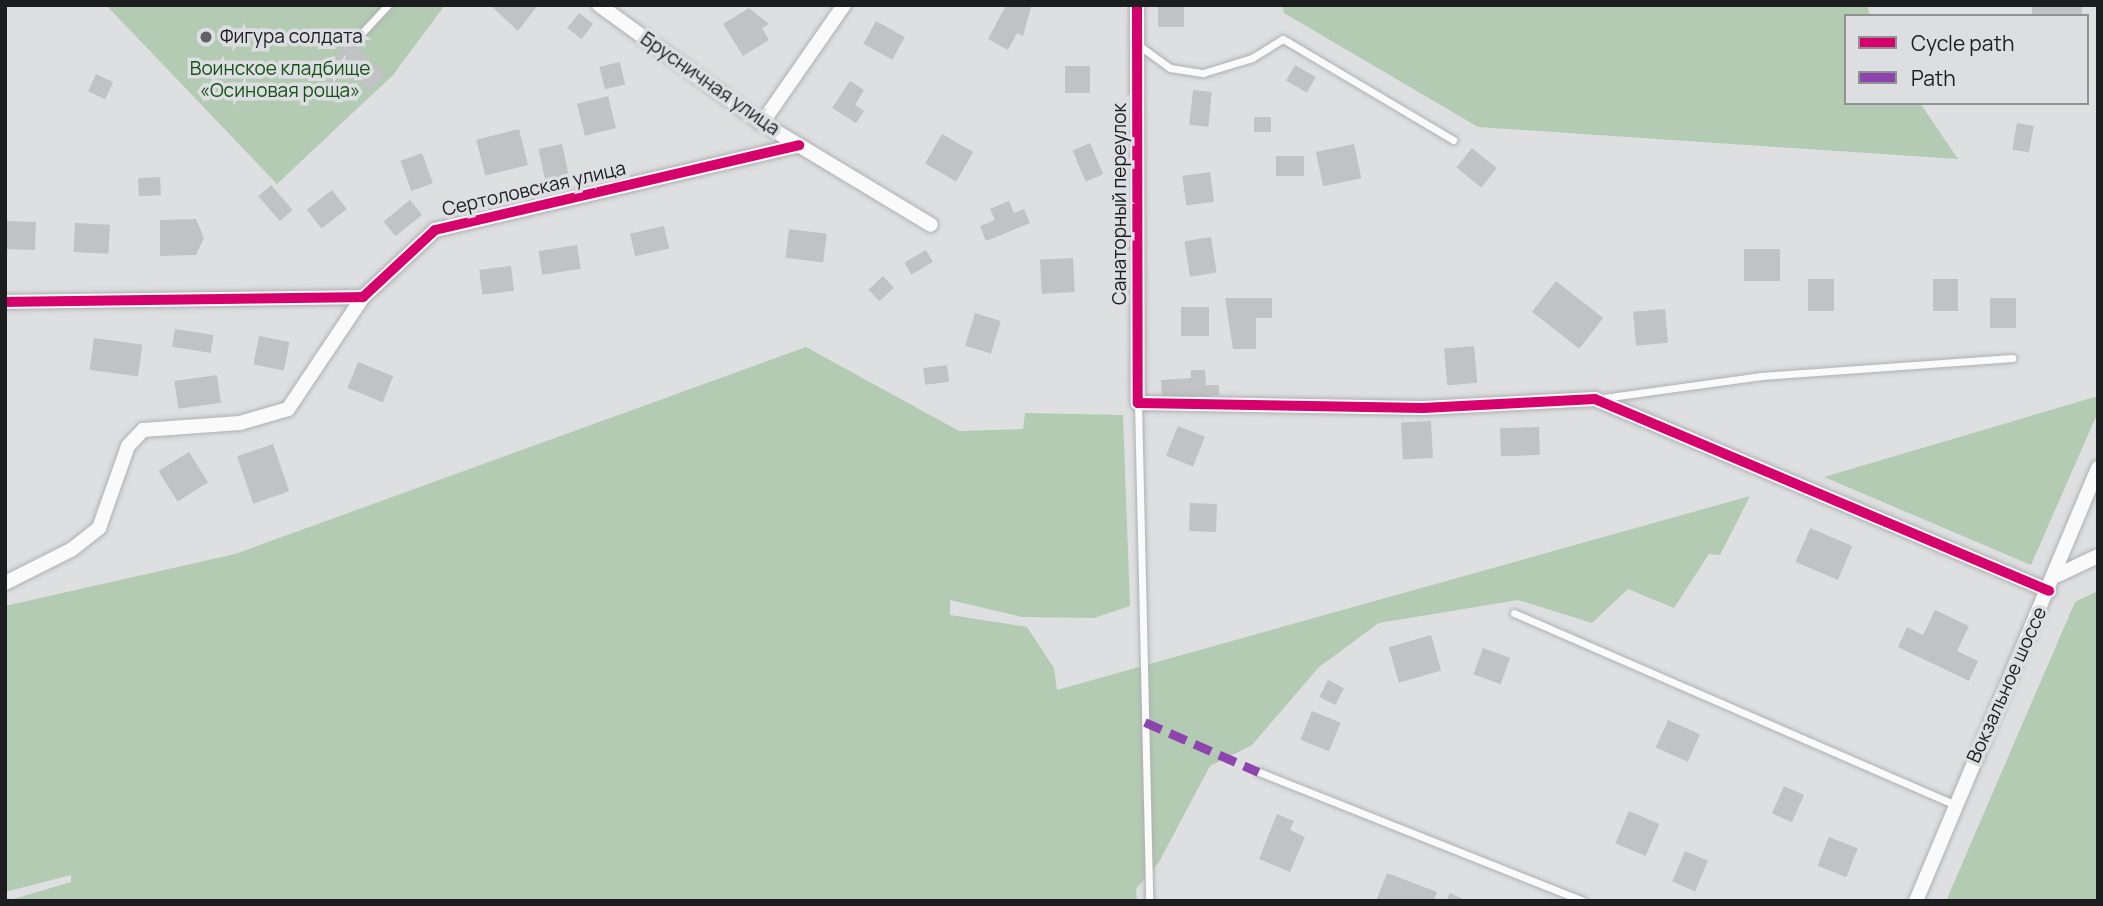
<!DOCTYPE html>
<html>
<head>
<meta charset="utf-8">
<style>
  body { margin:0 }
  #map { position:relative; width:2103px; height:906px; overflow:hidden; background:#dedfe0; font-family:Manrope,sans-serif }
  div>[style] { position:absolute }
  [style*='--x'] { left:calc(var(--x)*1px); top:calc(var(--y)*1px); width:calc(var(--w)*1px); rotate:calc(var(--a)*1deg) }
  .green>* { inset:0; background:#b3cbb2 }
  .building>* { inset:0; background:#c1c2c3; transform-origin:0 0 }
  .roads { filter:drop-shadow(0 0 2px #afb0b1) drop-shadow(0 0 2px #afb0b1) }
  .service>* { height:7px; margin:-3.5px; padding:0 3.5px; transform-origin:3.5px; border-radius:3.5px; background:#fafafa }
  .minor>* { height:14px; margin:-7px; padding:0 7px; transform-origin:7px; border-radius:7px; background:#fafafa }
  .quiet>* { height:9px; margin-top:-4.5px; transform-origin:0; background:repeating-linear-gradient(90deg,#8e44ad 0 18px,transparent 0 27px) }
  .cycleway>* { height:10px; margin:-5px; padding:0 5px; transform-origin:5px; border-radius:5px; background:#d6006c }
  .dots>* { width:19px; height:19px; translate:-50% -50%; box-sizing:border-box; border:4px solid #dddee1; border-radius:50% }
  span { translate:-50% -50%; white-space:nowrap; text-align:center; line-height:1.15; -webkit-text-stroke:7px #dddee1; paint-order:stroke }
  .poi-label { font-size:19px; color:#1c1d1e }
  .left { translate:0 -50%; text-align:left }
  .park-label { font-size:19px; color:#165218 }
  .street-label { font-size:19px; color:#1c1d1e }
  .frame { position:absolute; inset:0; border:7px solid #1c1d1e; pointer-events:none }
  .legend { position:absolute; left:1844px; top:14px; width:245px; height:91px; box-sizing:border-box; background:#dddee1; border:2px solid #909193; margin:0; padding:9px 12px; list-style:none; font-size:21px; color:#1c1d1e }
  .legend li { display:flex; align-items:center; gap:14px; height:35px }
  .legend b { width:35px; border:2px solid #909193 }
</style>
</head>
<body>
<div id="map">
  <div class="green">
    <i style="clip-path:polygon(106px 5px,445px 5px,393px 75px,277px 184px)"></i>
    <i style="clip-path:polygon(1282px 5px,1867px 5px,1870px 16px,1846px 16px,1846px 103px,1920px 103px,1958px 159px,1478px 127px,1284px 13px)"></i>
    <i style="clip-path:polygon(806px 347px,959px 431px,1023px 429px,1025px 413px,1123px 415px,1130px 606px,1094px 618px,1022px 617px,950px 600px,950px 615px,1027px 627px,1054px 668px,1057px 690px,1750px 496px,1720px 555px,1709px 554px,1674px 608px,1628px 589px,1592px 623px,1518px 600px,1379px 623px,1319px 667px,1252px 745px,1210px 766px,1159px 862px,1136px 889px,1137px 901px,7px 901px,71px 882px,71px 875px,5px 892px,5px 606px,235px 554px)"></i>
    <i style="clip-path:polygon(2098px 396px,2098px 412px,2031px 565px,1824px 477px)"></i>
    <i style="clip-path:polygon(2098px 591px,2098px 901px,1946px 901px,2075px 602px)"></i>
  </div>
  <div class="building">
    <i style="clip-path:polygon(490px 5px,538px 5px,518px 31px)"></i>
    <i style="clip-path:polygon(1006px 5px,1031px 7px,1023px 36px,1017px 33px,1008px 50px,988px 39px)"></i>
    <i style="left:1158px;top:5px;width:26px;height:22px"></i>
    <i style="left:2032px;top:5px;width:50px;height:11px"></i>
    <i style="clip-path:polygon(749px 8px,769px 24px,762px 28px,769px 40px,743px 56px,723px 24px)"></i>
    <i style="left:579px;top:13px;width:18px;height:19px;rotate:38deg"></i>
    <i style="left:876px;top:21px;width:33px;height:26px;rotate:29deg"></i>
    <i style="left:350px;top:41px;width:49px;height:22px;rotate:44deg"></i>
    <i style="left:620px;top:62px;width:23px;height:21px;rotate:77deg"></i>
    <i style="left:1295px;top:65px;width:24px;height:18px;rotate:30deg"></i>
    <i style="left:1090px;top:66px;width:27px;height:25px;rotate:90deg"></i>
    <i style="left:96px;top:74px;width:19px;height:19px;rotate:25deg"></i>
    <i style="clip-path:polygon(850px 81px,864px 90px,855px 105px,864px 111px,856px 123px,832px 108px)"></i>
    <i style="left:1193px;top:90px;width:19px;height:35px;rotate:6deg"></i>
    <i style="left:608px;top:96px;width:33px;height:32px;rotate:76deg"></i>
    <i style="left:1254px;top:117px;width:17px;height:15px"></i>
    <i style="left:2017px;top:123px;width:17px;height:27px;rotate:10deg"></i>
    <i style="left:519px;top:129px;width:37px;height:44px;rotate:76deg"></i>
    <i style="left:942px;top:134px;width:36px;height:34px;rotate:30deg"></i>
    <i style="left:1090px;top:143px;width:34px;height:19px;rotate:67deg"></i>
    <i style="left:562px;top:144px;width:33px;height:24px;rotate:78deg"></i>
    <i style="left:1354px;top:144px;width:35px;height:39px;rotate:78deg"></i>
    <i style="left:1472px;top:148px;width:32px;height:25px;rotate:39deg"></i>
    <i style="left:422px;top:153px;width:32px;height:23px;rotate:70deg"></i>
    <i style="left:1276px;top:156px;width:28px;height:20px"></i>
    <i style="left:1210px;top:172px;width:30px;height:28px;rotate:82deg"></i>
    <i style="left:160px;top:177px;width:18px;height:22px;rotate:87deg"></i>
    <i style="left:271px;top:185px;width:33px;height:17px;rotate:49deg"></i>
    <i style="left:332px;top:190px;width:24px;height:32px;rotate:52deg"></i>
    <i style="left:410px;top:200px;width:19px;height:34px;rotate:51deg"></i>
    <i style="clip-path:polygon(1009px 201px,1014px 213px,1024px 209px,1030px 223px,986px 241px,980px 226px,995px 220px,990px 209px)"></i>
    <i style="clip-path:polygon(196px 219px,204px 238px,196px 255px,160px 256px,160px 220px)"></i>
    <i style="left:5px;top:221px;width:31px;height:28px;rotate:2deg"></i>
    <i style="left:75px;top:223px;width:35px;height:29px;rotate:3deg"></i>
    <i style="left:664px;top:226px;width:23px;height:35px;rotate:77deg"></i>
    <i style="left:789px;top:229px;width:38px;height:29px;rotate:7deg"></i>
    <i style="left:1131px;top:237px;width:12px;height:15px;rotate:85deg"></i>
    <i style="left:1211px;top:237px;width:36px;height:27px;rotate:81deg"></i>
    <i style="left:577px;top:245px;width:24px;height:39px;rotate:81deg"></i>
    <i style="left:1744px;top:249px;width:36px;height:32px"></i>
    <i style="left:926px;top:250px;width:14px;height:25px;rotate:60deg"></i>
    <i style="left:1073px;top:258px;width:34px;height:33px;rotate:87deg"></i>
    <i style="left:511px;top:266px;width:25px;height:32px;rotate:83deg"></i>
    <i style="left:883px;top:276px;width:16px;height:20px;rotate:47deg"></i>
    <i style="left:1808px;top:279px;width:26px;height:32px"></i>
    <i style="left:1933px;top:279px;width:25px;height:32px"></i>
    <i style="left:1556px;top:281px;width:60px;height:39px;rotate:38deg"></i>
    <i style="clip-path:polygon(1225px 298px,1272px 298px,1272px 318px,1256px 318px,1256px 349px,1233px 349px)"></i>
    <i style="left:1990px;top:298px;width:26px;height:30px"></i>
    <i style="left:1181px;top:307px;width:28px;height:29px"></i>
    <i style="left:1665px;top:309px;width:34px;height:32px;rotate:85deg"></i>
    <i style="left:975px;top:313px;width:27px;height:34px;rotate:17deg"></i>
    <i style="left:175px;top:329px;width:39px;height:18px;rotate:9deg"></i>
    <i style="left:259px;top:336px;width:31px;height:29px;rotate:11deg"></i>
    <i style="left:94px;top:338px;width:49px;height:32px;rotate:8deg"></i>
    <i style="left:1474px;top:346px;width:37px;height:30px;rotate:85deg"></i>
    <i style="left:358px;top:362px;width:38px;height:28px;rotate:22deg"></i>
    <i style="left:947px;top:365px;width:17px;height:24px;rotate:83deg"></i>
    <i style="clip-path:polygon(1191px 370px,1205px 370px,1206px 385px,1219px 385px,1219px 395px,1162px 399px,1161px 380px,1191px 378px)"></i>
    <i style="left:217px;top:375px;width:28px;height:43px;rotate:82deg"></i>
    <i style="left:1431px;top:421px;width:37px;height:30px;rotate:87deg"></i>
    <i style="left:1178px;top:426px;width:29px;height:32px;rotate:22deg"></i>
    <i style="left:1539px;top:427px;width:28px;height:39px;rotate:88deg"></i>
    <i style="left:273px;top:444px;width:50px;height:38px;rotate:71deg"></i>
    <i style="left:189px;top:452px;width:36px;height:36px;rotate:58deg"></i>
    <i style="left:1190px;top:503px;width:27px;height:28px;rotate:2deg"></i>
    <i style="left:1810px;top:528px;width:46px;height:37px;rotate:23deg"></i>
    <i style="clip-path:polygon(1935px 610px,1969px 626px,1957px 651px,1978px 661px,1969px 681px,1898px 647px,1907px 627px,1923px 635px)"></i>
    <i style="left:1431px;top:635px;width:37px;height:44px;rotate:74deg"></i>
    <i style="left:1483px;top:648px;width:29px;height:28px;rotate:20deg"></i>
    <i style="left:1328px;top:680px;width:18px;height:19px;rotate:27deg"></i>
    <i style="left:1312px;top:711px;width:31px;height:31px;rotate:22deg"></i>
    <i style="left:1668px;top:720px;width:35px;height:30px;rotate:24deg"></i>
    <i style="left:1784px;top:786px;width:22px;height:30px;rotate:24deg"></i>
    <i style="left:1629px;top:811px;width:33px;height:35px;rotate:23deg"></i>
    <i style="clip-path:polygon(1277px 814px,1294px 821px,1290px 830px,1305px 837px,1290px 872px,1259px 859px)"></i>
    <i style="left:1829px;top:837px;width:31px;height:31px;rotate:22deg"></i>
    <i style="left:1685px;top:851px;width:25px;height:33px;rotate:23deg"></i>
    <i style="clip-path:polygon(1387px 873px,1437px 892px,1434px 901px,1376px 901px)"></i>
    <i style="clip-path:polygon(1450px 893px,1467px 901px,1446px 901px)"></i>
  </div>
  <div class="roads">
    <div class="service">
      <i style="--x:357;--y:38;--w:45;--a:-46.8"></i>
      <i style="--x:1137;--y:44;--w:41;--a:36"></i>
      <i style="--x:1170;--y:68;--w:33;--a:9"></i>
      <i style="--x:1203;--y:73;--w:51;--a:-17"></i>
      <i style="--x:1252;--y:58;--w:36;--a:-32"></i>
      <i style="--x:1283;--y:39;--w:198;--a:30.7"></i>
      <i style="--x:1603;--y:398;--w:160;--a:-7.9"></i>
      <i style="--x:1761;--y:376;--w:252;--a:-4.1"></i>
      <i style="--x:1138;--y:403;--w:498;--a:88.7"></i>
      <i style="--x:1514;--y:613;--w:480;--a:23.5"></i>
      <i style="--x:1259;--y:772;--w:349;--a:21.7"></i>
    </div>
    <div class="minor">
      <i style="--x:599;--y:5;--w:201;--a:35.9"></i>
      <i style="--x:762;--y:123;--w:197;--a:31.1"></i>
      <i style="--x:1137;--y:5;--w:398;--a:89.9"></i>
      <i style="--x:1138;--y:403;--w:285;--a:1"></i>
      <i style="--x:1423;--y:408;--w:172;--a:-3"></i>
      <i style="--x:1595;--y:399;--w:493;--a:22.9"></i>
      <i style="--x:762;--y:123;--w:144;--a:-55.2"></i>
      <i style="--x:5;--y:302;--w:358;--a:-0.8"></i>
      <i style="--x:363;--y:297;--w:98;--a:-42.9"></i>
      <i style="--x:435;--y:230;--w:374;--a:-13.1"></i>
      <i style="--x:2058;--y:575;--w:44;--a:-25.4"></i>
      <i style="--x:5;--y:583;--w:74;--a:-26.6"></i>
      <i style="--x:71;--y:550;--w:36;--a:-38"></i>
      <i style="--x:99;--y:528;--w:87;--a:-70.5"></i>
      <i style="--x:128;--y:446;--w:22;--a:-47"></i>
      <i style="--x:143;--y:430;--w:97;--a:-4.1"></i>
      <i style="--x:240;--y:423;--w:50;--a:-16.3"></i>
      <i style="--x:288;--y:409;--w:135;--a:-56.2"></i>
      <i style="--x:1916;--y:901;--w:470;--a:-67.2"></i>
    </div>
  </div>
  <div class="quiet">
    <i style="--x:1145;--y:722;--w:124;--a:23.7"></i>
  </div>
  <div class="cycleway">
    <i style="--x:1137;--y:5;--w:398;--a:89.9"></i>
    <i style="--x:1138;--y:403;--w:285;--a:1"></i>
    <i style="--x:1423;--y:408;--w:172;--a:-3"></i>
    <i style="--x:1595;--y:399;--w:493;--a:22.9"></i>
    <i style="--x:5;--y:302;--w:358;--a:-0.8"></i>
    <i style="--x:363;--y:297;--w:98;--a:-42.9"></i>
    <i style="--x:435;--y:230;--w:374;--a:-13.1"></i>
  </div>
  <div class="dots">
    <i style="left:206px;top:37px;background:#606162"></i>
  </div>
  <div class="poi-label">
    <span class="left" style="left:220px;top:37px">Фигура солдата</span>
  </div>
  <div class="park-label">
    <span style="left:280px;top:80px">Воинское кладбище<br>«Осиновая роща»</span>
  </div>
  <div class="street-label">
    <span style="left:710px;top:84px;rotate:35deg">Брусничная улица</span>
    <span style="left:534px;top:189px;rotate:-13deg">Сертоловская улица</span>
    <span style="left:1120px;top:204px;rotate:-90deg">Санаторный переулок</span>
    <span style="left:2007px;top:685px;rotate:-66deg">Вокзальное шоссе</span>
  </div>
  <div class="frame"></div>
  <ul class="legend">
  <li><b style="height:9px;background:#d6006c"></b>Cycle path</li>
  <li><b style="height:9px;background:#8e44ad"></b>Path</li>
  </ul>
</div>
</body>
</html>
